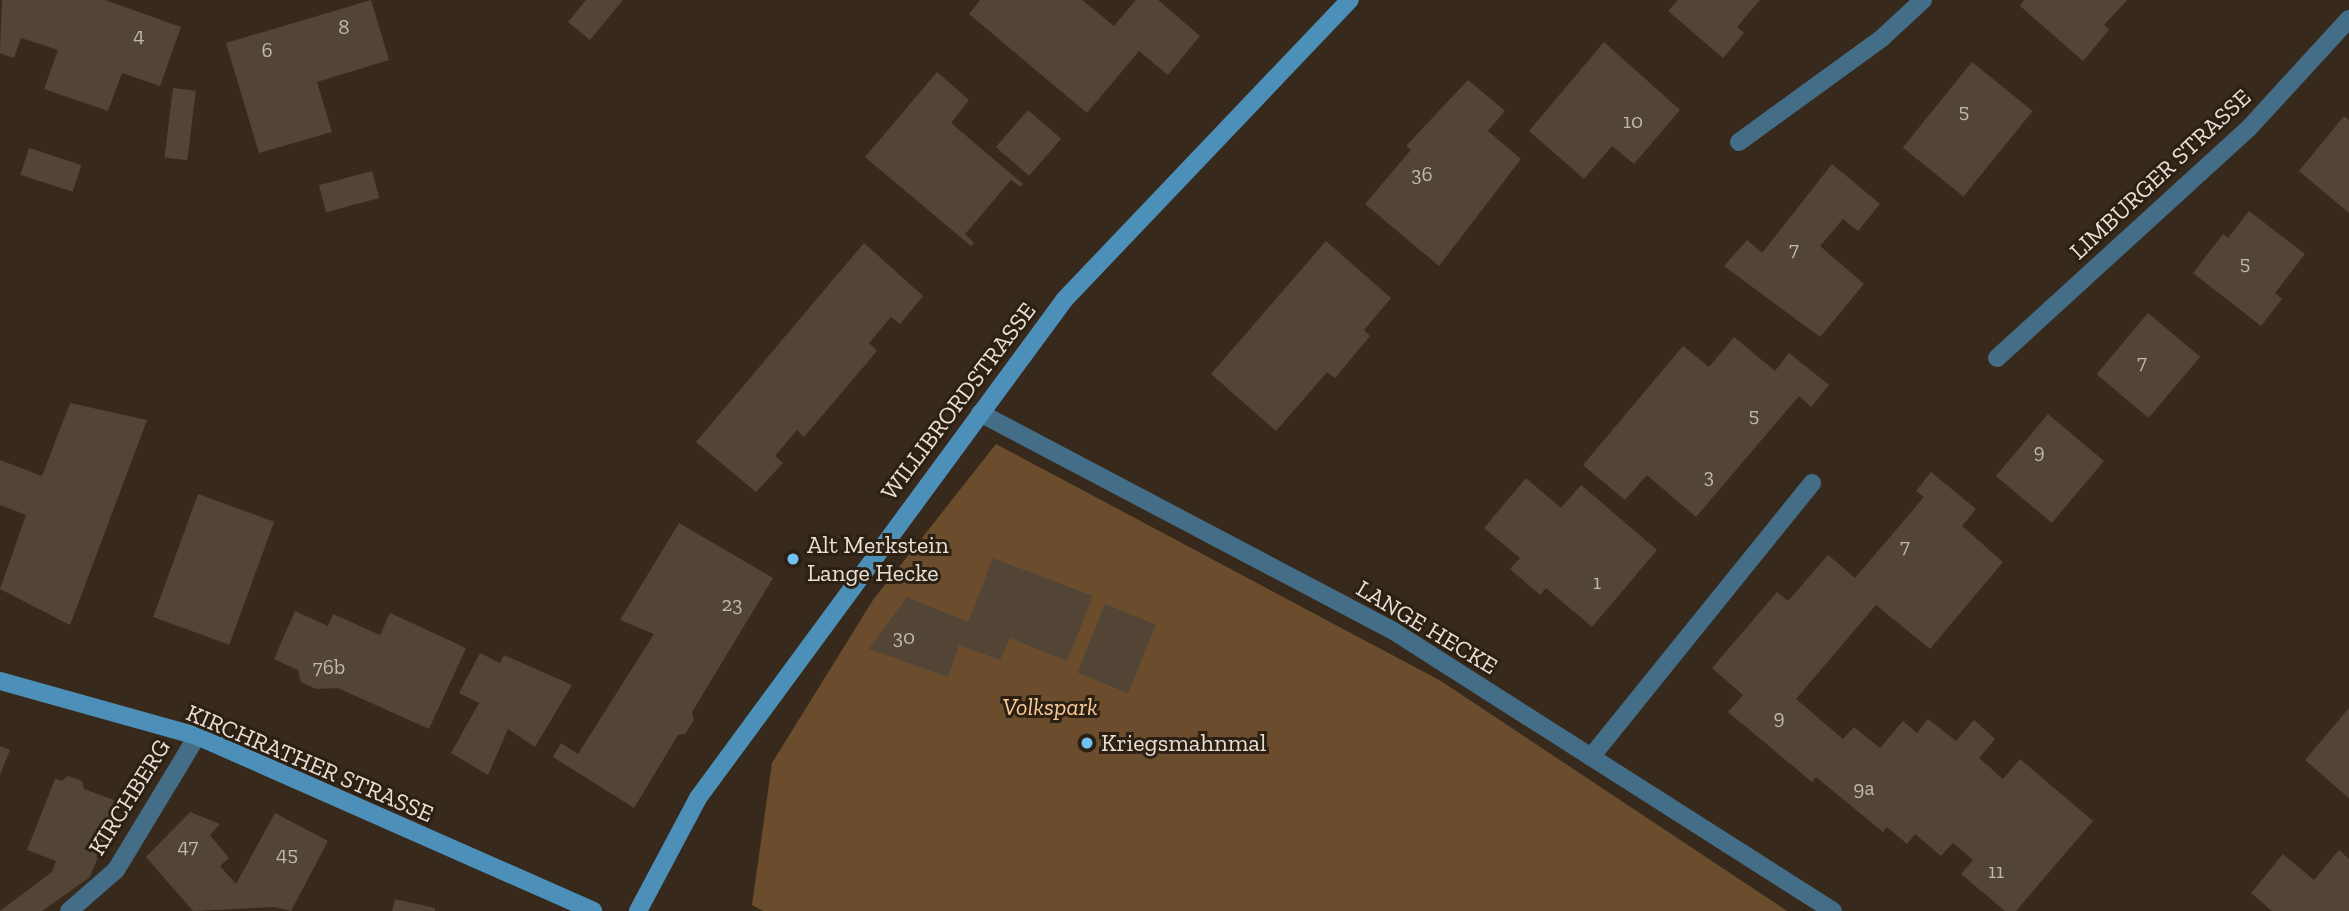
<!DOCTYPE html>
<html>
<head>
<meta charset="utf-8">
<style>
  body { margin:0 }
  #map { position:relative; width:2349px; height:911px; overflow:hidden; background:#372a1c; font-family:"Zilla Slab",serif }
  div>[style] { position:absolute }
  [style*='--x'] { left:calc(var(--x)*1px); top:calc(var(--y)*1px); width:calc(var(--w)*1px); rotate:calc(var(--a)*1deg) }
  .green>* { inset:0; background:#6b4d2d }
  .building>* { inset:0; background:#524536; transform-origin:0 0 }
  .lane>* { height:18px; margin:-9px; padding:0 9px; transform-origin:9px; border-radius:9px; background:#446d87 }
  .street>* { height:18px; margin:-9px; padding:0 9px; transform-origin:9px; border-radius:9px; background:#446d87 }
  .secondary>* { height:18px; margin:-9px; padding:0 9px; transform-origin:9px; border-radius:9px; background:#4c90ba }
  .dots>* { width:19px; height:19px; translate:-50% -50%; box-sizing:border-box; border:4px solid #2c2013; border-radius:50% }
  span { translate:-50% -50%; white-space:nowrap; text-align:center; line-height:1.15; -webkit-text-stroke:6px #2c2013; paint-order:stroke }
  .number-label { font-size:21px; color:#c2b8ae }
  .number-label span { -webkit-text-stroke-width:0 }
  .street-label { font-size:24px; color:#e8dfd6 }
  .poi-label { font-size:24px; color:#e8dfd6 }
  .left { translate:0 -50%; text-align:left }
  .park-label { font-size:24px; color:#fac996; font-style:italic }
</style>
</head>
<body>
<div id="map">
  <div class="green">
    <i style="clip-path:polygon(996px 444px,1441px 681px,1787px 911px,763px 911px,752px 905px,772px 763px,873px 600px)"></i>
  </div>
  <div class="building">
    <i style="clip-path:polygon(2px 0,105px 0,181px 27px,160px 86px,122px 73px,108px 111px,44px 89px,58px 50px,21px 38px,14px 58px,0 53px)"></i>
    <i style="clip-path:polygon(371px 0,389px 60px,317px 82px,332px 132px,259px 153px,226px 43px)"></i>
    <i style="clip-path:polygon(586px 0,623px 0,590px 40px,568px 22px)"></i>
    <i style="clip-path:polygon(980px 0,1082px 0,1114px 26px,1136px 0,1158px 0,1200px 36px,1168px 75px,1139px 51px,1087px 113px,969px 14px)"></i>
    <i style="clip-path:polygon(1678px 0,1760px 0,1737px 27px,1744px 33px,1723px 58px,1668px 11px)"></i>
    <i style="clip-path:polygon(2024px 0,2127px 0,2104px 25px,2109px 30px,2083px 61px,2020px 6px)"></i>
    <i style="clip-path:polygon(1604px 42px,1680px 110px,1634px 164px,1612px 146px,1584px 179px,1529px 131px)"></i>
    <i style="left:1972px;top:62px;width:78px;height:110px;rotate:39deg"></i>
    <i style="clip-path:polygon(937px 72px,969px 100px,951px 123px,1023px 184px,1021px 187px,1011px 180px,965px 234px,974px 243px,971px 246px,865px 157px)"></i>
    <i style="clip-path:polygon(1468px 80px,1505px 111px,1488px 131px,1521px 159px,1439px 266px,1365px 204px,1411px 150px,1406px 146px)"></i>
    <i style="left:173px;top:88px;width:23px;height:70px;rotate:7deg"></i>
    <i style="left:1028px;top:110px;width:44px;height:49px;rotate:41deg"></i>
    <i style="clip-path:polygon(2344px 116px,2349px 120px,2349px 213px,2299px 171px)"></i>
    <i style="left:29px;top:148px;width:55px;height:28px;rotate:18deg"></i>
    <i style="clip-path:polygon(1832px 164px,1880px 204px,1858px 231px,1843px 219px,1820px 246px,1864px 284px,1820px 337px,1724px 266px,1747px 240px,1762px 253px)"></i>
    <i style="left:372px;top:171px;width:28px;height:55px;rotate:75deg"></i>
    <i style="clip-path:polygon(2249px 211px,2305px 254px,2275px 293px,2282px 299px,2261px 326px,2193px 273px,2223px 234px,2228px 238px)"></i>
    <i style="clip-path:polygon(1326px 241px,1391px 298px,1364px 330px,1370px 336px,1335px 378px,1327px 372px,1276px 431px,1211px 374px)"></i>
    <i style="clip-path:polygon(864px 243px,923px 296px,900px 324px,891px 317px,869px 343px,877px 351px,804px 437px,797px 430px,775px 456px,783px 463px,756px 492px,696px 442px)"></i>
    <i style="left:2148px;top:313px;width:68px;height:80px;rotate:40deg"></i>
    <i style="clip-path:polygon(1734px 337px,1775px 371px,1789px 353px,1829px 385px,1811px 407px,1799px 396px,1696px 517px,1647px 475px,1625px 500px,1583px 465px,1683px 346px,1709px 367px)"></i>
    <i style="clip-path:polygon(70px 403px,147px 420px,70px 625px,0 589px,26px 515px,0 505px,0 460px,42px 476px)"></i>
    <i style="left:2048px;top:414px;width:73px;height:81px;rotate:40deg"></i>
    <i style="clip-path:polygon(1931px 472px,1976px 509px,1962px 526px,2003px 562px,1930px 649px,1876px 605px,1796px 699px,1843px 739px,1854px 727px,1880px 748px,1903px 721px,1917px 733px,1928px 719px,1956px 741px,1974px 720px,1995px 739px,1979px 758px,2003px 779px,2020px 759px,2093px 821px,2016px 911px,2005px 911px,1961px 874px,1973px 860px,1953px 843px,1941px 856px,1915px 834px,1907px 844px,1887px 827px,1883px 832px,1816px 777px,1812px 782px,1728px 712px,1743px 695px,1712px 668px,1777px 592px,1788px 601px,1828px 555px,1855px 578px,1924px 497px,1916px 491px)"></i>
    <i style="clip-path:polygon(1526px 478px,1561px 508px,1581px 485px,1657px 550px,1592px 627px,1546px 588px,1540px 595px,1510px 569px,1520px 558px,1484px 528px)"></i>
    <i style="left:198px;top:494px;width:81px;height:131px;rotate:20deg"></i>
    <i style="clip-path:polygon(679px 523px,773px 578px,692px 712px,694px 720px,685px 734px,678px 735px,634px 808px,553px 757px,561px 743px,578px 754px,654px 634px,620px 620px)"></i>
    <i style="clip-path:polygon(993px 558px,1093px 596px,1067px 661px,1010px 638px,1000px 660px,959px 645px,948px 677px,869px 649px,907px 597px,968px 622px)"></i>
    <i style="left:1105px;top:604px;width:55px;height:74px;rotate:22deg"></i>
    <i style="clip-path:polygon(295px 611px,328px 626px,333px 614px,380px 635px,390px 613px,466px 648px,429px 729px,338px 688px,316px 689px,301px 682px,298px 670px,274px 659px)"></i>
    <i style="clip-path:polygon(480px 653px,500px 663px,504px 655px,572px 685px,535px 747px,508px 729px,488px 775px,451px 753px,479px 703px,459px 693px)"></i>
    <i style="clip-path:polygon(2349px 708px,2349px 798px,2305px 760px)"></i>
    <i style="clip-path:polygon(0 746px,10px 750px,0 775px)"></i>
    <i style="clip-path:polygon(68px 776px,82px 781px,84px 789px,119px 802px,110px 825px,119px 828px,110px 850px,102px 847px,90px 877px,42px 911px,0 911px,52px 872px,56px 861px,27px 850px,55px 779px,62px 781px)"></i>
    <i style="clip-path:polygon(190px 812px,220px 824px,210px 835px,229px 858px,220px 866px,236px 884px,275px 813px,328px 841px,291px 911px,274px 907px,193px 911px,146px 857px)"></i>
    <i style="clip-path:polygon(2339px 850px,2349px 859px,2349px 911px,2272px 911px,2251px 893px,2283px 854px,2314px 880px)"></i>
    <i style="clip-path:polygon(395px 899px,435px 908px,435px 911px,392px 911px)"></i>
  </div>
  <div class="lane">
    <i style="--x:1591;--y:757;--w:352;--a:-51.1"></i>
  </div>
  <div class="street">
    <i style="--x:1739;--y:142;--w:177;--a:-36"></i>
    <i style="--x:1882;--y:38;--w:56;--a:-42.8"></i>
    <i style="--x:1997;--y:358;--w:341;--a:-42.4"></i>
    <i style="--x:2249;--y:128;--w:148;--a:-47.5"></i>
    <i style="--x:980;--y:413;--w:469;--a:27.8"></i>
    <i style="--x:1395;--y:632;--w:519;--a:32.5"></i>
    <i style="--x:69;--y:911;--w:62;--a:-41.1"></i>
    <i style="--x:116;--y:870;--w:157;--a:-58.8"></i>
  </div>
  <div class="secondary">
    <i style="--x:0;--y:681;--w:205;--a:15.6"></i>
    <i style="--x:197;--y:736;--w:433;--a:23.8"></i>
    <i style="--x:638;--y:911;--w:128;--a:-62"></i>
    <i style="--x:698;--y:798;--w:619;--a:-53.67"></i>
    <i style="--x:1065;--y:299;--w:413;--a:-46.4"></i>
  </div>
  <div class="dots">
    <i style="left:793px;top:559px;background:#70c1f4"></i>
    <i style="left:1087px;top:743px;background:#70c1f4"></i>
  </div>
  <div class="number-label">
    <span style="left:344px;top:27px">8</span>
    <span style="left:139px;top:35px">4</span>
    <span style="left:267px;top:50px">6</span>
    <span style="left:1964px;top:111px">5</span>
    <span style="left:1633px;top:121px">10</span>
    <span style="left:1422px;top:174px">36</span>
    <span style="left:1794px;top:249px">7</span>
    <span style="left:2245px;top:263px">5</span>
    <span style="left:2142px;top:362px">7</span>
    <span style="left:1754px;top:415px">5</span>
    <span style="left:2039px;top:451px">9</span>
    <span style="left:1709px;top:476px">3</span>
    <span style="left:1905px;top:546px">7</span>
    <span style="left:1597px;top:582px">1</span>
    <span style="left:732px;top:604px">23</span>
    <span style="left:904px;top:637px">30</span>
    <span style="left:329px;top:667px">76b</span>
    <span style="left:1779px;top:717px">9</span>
    <span style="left:1864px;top:788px">9a</span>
    <span style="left:188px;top:846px">47</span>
    <span style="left:287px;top:854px">45</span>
    <span style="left:1996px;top:871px">11</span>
  </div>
  <div class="street-label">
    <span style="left:2160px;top:174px;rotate:-43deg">LIMBURGER STRASSE</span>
    <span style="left:958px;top:401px;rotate:-53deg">WILLIBRORDSTRASSE</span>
    <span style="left:1427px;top:627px;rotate:31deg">LANGE HECKE</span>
    <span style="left:310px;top:763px;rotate:23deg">KIRCHRATHER STRASSE</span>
    <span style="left:129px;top:797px;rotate:-58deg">KIRCHBERG</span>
  </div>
  <div class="poi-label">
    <span class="left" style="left:807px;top:559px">Alt Merkstein<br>Lange Hecke</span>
    <span class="left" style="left:1101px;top:743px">Kriegsmahnmal</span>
  </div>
  <div class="park-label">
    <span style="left:1050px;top:707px">Volkspark</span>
  </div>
</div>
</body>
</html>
